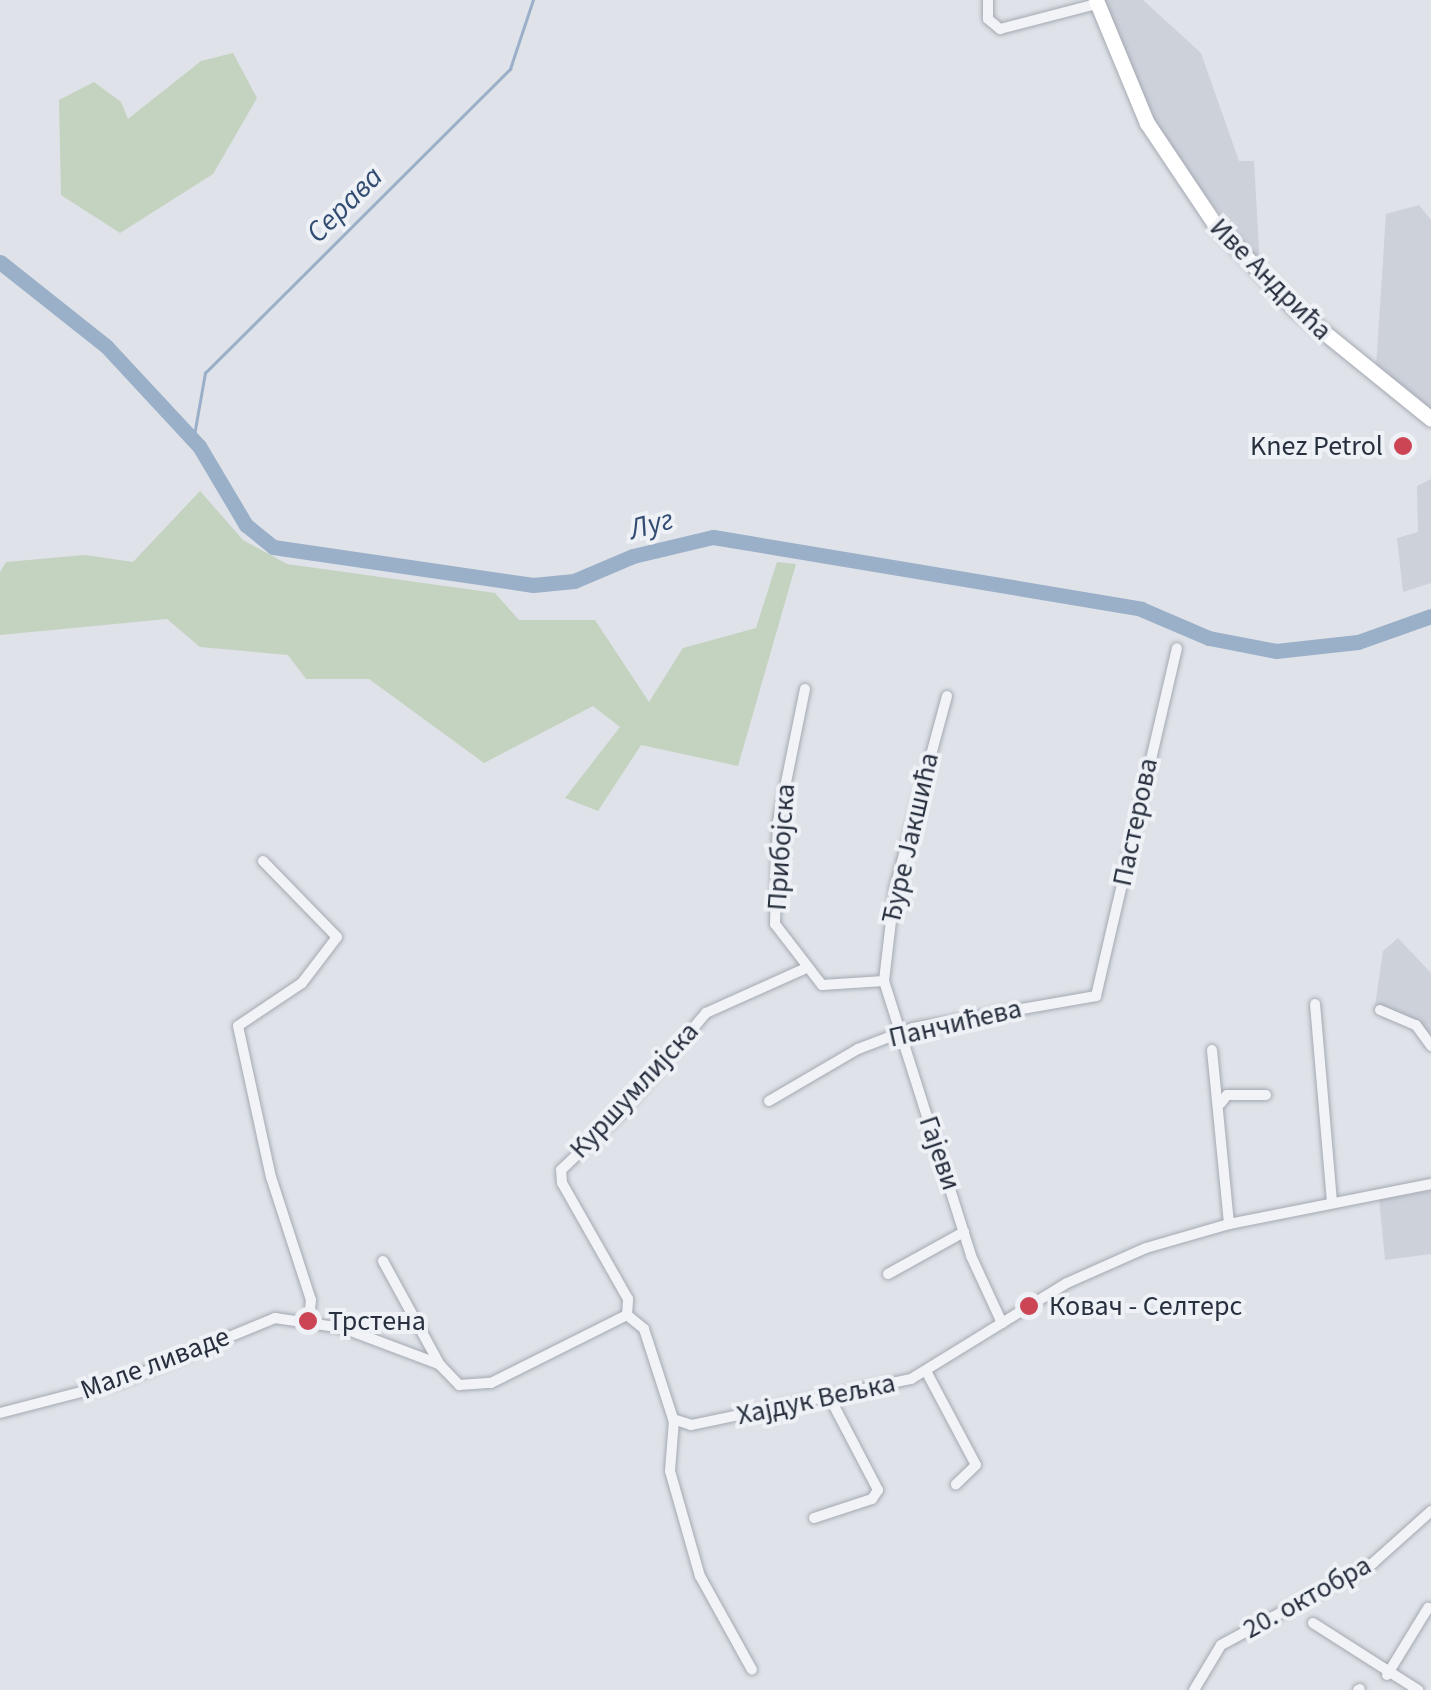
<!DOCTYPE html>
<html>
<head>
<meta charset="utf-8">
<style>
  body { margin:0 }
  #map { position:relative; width:1431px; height:1690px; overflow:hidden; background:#dfe2e8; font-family:"Source Sans 3",sans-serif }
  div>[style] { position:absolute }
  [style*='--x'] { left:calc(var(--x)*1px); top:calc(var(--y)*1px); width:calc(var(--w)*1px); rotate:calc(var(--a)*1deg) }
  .built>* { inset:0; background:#cdd1da }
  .green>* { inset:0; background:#c4d2c0 }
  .stream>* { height:2.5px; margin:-1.25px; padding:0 1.25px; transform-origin:1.25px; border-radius:1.25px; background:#9aafc8 }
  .river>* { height:15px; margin:-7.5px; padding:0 7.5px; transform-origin:7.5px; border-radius:7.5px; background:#9aafc8 }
  .roads { filter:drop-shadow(0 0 2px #a4a9b2) drop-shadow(0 0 2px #a4a9b2) }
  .minor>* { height:10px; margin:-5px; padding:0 5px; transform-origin:5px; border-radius:5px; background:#f2f3f6 }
  .primary>* { height:15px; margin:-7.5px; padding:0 7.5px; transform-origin:7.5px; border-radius:7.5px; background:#fff }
  .dots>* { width:28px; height:28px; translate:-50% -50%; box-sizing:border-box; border:5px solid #eef1f6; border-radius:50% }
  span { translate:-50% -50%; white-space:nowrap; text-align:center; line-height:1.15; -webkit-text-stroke:8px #eef1f6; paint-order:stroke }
  .street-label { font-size:28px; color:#28303f }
  .poi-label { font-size:28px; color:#28303f }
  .right { translate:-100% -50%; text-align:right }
  .left { translate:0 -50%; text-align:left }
  .water-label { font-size:30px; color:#334d72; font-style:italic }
</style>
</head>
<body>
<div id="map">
  <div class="built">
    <i style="clip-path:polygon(1100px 0,1143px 0,1201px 53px,1239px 161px,1254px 161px,1260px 265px,1158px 135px)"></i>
    <i style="clip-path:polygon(1419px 205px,1431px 220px,1431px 412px,1376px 367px,1386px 214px)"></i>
    <i style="clip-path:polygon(1431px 479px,1431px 583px,1403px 592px,1397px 538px,1418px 532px,1417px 486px)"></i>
    <i style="clip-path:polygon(1398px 938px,1431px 973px,1431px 1037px,1415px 1022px,1375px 1006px,1383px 951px)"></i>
    <i style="clip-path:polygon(1431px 1191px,1431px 1254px,1385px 1260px,1379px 1198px)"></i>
  </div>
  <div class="green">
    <i style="clip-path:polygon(233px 53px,257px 98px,213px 174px,120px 233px,61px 195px,59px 100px,94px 82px,121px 102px,128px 119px,201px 61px)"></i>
    <i style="clip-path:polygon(200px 491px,243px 540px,287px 564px,495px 593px,519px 620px,595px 620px,649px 702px,683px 648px,756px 628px,777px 562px,796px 564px,738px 766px,641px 745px,598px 811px,565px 798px,620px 727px,593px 706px,484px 763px,369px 679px,306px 679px,288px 655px,200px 647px,167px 619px,0 635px,0 572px,6px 562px,85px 555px,133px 562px)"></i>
  </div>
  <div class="stream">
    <i style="--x:193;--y:441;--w:69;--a:-80"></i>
    <i style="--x:205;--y:373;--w:431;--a:-44.9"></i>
    <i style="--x:510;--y:69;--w:73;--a:-71.6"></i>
  </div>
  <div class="river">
    <i style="--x:0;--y:262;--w:135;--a:38.4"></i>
    <i style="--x:106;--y:346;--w:137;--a:47.1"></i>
    <i style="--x:199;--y:446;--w:92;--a:59.3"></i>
    <i style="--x:246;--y:525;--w:35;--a:39"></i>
    <i style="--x:273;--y:547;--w:263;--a:8.3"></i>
    <i style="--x:533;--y:585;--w:41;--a:-5.6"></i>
    <i style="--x:574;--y:581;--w:64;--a:-23"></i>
    <i style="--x:633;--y:556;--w:82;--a:-13.4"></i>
    <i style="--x:713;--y:537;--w:434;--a:9.5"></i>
    <i style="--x:1141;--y:609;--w:74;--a:23.1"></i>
    <i style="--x:1209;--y:638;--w:68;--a:11"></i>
    <i style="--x:1276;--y:651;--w:82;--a:-6.3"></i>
    <i style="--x:1358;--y:642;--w:77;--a:-19.6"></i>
  </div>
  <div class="roads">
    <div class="minor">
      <i style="--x:988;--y:0;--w:19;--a:90"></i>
      <i style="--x:988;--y:19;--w:16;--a:40"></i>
      <i style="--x:1000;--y:29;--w:100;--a:-14.5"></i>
      <i style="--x:805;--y:689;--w:136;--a:101.5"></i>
      <i style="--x:778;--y:822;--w:102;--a:91.7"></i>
      <i style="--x:775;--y:924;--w:77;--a:52.4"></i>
      <i style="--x:822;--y:985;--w:62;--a:-3.7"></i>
      <i style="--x:947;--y:696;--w:198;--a:105.2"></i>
      <i style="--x:895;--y:887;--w:95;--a:96.7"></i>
      <i style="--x:884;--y:981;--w:288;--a:72.4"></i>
      <i style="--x:971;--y:1256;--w:74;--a:65.2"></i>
      <i style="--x:263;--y:861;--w:106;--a:45.8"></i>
      <i style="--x:337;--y:937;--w:58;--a:127.3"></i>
      <i style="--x:302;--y:983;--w:77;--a:146.1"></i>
      <i style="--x:238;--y:1026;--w:155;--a:77.7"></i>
      <i style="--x:271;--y:1177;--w:129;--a:72"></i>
      <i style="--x:311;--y:1300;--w:19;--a:96"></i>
      <i style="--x:1315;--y:1004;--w:198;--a:85.1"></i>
      <i style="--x:1380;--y:1010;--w:39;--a:23"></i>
      <i style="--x:1416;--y:1025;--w:26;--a:54"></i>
      <i style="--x:1212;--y:1050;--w:175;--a:84.4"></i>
      <i style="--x:769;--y:1101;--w:103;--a:-30.3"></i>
      <i style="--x:858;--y:1049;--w:59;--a:-20.9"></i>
      <i style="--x:913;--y:1028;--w:186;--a:-9.9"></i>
      <i style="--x:1096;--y:996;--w:357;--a:-76.9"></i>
      <i style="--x:1220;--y:1104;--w:11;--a:-52"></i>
      <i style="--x:1227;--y:1095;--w:39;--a:0"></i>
      <i style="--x:383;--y:1261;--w:119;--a:61.3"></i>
      <i style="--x:440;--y:1365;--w:28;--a:46"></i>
      <i style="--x:459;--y:1385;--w:32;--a:-4"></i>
      <i style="--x:491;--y:1383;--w:152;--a:-26.6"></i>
      <i style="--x:627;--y:1315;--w:22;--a:39"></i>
      <i style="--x:644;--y:1329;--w:95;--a:72.1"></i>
      <i style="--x:673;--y:1419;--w:19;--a:18"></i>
      <i style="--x:691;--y:1425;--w:225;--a:-11.8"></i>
      <i style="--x:911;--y:1379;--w:183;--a:-31.6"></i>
      <i style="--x:1067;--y:1283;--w:86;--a:-23.9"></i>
      <i style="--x:1146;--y:1248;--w:86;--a:-16.1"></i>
      <i style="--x:1229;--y:1224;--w:206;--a:-11.2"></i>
      <i style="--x:888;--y:1274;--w:87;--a:-28.9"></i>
      <i style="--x:627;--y:1315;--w:16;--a:-86"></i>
      <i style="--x:628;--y:1299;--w:133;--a:-119.6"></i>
      <i style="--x:562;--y:1183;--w:13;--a:-94"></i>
      <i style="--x:561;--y:1170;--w:81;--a:-43.5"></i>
      <i style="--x:620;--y:1114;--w:133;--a:-49.6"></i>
      <i style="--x:706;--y:1013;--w:107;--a:-24.2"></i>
      <i style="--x:926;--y:1371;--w:106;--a:62"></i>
      <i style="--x:976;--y:1465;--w:28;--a:136"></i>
      <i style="--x:0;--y:1413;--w:124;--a:-14.5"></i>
      <i style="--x:120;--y:1382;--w:168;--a:-22.4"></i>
      <i style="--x:275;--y:1318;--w:69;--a:8.4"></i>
      <i style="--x:343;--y:1328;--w:103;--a:20.6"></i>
      <i style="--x:674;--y:1420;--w:51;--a:94.5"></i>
      <i style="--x:670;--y:1471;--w:109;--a:74.1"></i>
      <i style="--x:700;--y:1576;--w:107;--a:61"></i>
      <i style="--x:814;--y:1518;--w:61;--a:-18.1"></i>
      <i style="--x:872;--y:1499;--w:11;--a:-56"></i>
      <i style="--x:878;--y:1490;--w:102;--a:-117.6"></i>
      <i style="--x:1313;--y:1623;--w:125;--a:32.5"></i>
      <i style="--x:1387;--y:1675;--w:79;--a:-58.5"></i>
      <i style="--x:1194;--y:1690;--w:52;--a:-59"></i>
      <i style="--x:1221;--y:1645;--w:173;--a:-28.3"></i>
      <i style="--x:1373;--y:1563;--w:78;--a:-41.9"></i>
      <i style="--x:1358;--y:1690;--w:2;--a:-27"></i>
    </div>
    <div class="primary">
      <i style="--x:1096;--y:0;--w:133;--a:67.5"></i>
      <i style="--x:1147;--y:123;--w:120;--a:56.2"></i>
      <i style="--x:1214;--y:223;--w:117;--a:46.7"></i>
      <i style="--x:1294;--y:308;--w:176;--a:39"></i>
    </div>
  </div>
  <div class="dots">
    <i style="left:1403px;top:446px;background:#cc4554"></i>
    <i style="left:1029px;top:1306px;background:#cc4554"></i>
    <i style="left:308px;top:1321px;background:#cc4554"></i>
  </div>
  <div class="street-label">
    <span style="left:1271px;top:279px;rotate:45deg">Иве Андрића</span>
    <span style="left:1135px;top:822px;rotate:-78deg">Пастерова</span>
    <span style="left:910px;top:838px;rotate:-77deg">Ђуре Јакшића</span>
    <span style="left:781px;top:847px;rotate:-86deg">Прибојска</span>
    <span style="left:955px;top:1023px;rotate:-13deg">Панчићева</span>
    <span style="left:634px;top:1090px;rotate:-47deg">Куршумлијска</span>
    <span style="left:940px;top:1153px;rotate:71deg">Гајеви</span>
    <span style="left:155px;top:1363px;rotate:-21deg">Мале ливаде</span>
    <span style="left:816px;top:1399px;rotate:-12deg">Хајдук Вељка</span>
    <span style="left:1307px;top:1597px;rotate:-29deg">20. октобра</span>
  </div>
  <div class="poi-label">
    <span class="right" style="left:1383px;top:446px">Knez Petrol</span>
    <span class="left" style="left:1049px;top:1306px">Ковач - Селтерс</span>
    <span class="left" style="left:328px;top:1321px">Трстена</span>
  </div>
  <div class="water-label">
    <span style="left:345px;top:205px;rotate:-45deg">Серава</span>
    <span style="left:651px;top:525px;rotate:-15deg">Луг</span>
  </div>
</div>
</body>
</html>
